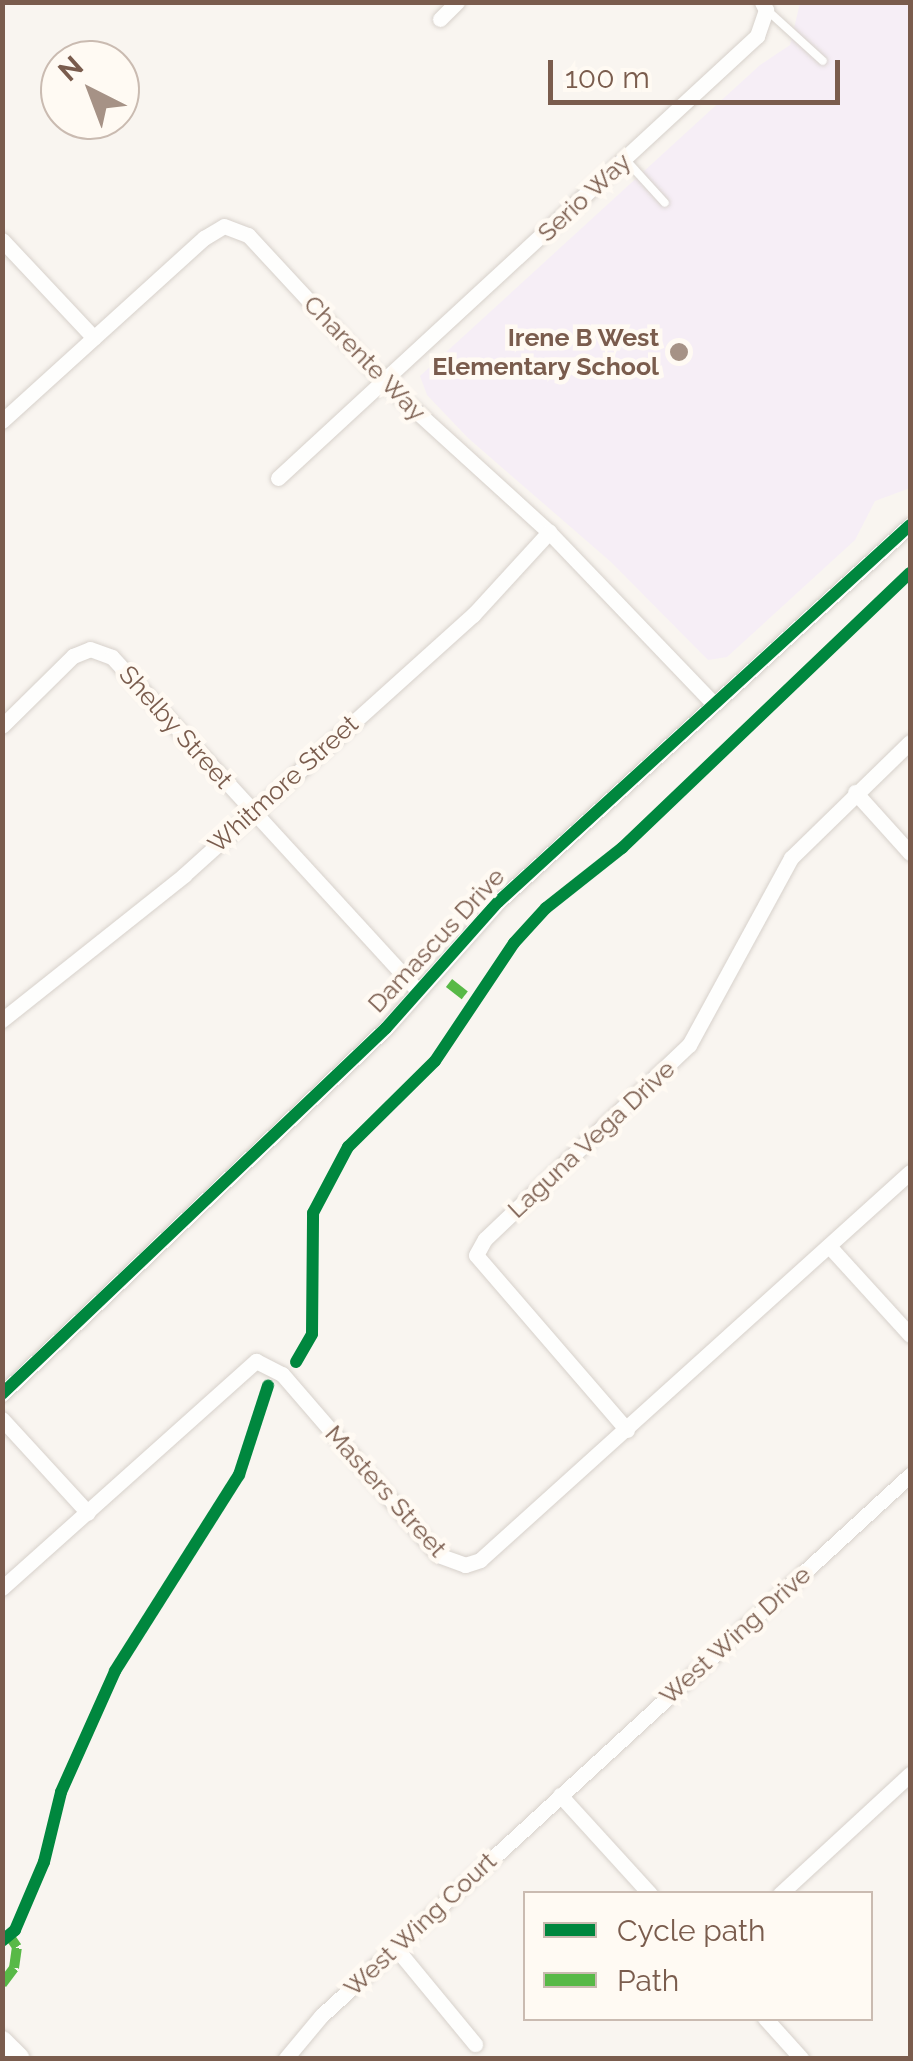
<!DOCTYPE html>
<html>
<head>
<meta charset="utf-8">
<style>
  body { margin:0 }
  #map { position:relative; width:913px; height:2061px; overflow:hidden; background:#f9f5f0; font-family:Raleway,sans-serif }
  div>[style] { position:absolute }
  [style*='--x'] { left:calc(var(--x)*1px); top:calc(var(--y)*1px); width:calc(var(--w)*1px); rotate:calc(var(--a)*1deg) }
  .education>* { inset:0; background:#f6eef6 }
  .roads { filter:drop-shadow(0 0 2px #d7d1cb) drop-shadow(0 0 2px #d7d1cb) }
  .service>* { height:8px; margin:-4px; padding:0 4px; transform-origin:4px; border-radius:4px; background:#fefefd }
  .minor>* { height:15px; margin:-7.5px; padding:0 7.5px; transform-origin:7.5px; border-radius:7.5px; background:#fefefd }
  .secondary>* { height:22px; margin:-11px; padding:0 11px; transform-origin:11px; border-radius:11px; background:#fefefd }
  .quiet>* { height:10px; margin-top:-5px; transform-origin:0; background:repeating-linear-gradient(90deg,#58b947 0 20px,transparent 0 30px) }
  .cycleway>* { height:12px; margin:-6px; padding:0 6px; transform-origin:6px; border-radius:6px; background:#00873e }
  .dots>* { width:28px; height:28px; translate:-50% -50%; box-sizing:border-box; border:5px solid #fffaf3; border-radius:50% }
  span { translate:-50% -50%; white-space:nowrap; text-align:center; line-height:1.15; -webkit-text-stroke:9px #fffaf3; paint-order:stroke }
  .street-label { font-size:25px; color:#7a5c4d }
  .poi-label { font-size:25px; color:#7a5c4d; font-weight:700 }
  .right { translate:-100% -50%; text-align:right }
  .frame { position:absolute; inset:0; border:5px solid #7a5c4d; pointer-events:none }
  .legend { position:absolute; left:523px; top:1891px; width:350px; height:130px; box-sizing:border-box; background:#fffaf3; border:2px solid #cabbb1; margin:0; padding:12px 18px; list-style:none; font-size:30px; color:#7a5c4d }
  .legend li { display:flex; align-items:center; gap:20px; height:50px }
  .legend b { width:50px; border:2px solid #cabbb1 }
  .north { position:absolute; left:40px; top:40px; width:100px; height:100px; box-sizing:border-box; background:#fffaf3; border:2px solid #cabbb1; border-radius:50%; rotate:318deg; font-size:28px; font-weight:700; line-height:40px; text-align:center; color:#7a5c4d }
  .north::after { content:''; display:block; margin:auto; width:35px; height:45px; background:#a69286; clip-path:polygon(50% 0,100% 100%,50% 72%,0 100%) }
  .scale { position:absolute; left:548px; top:60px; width:292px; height:45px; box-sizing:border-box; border:5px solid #7a5c4d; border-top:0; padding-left:12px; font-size:30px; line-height:35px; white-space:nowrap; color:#7a5c4d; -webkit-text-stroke:8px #fffaf3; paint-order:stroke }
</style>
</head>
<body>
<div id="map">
  <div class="education">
    <i style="clip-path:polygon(800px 3px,910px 3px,910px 488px,875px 501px,855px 540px,727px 657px,708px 660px,611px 562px,468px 438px,427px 395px,420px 376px,760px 65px,790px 45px)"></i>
  </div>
  <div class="roads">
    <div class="service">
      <i style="--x:768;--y:11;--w:74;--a:42.3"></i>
      <i style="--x:625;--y:159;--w:59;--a:47.7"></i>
    </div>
    <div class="minor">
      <i style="--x:440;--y:19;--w:24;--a:-45"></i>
      <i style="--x:2;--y:240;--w:134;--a:46.8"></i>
      <i style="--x:2;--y:421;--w:273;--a:-42.2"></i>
      <i style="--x:204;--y:238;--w:23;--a:-31"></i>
      <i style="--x:224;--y:226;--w:26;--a:21"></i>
      <i style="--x:248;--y:235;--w:199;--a:47.2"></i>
      <i style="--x:383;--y:381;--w:224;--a:42.3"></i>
      <i style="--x:549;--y:532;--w:238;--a:46.2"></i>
      <i style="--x:278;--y:478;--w:652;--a:-42.7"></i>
      <i style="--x:757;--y:36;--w:28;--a:-71"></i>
      <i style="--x:766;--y:10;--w:9;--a:-117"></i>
      <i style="--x:2;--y:726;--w:100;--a:-44.6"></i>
      <i style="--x:73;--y:656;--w:18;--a:-22"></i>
      <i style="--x:90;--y:649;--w:23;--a:20"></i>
      <i style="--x:112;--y:657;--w:452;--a:47.5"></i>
      <i style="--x:855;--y:792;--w:82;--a:48"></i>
      <i style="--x:2;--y:1020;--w:233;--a:-38.5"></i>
      <i style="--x:184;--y:875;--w:389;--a:-42"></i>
      <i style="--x:473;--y:615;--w:113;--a:-47.5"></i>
      <i style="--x:829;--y:1246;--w:120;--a:47.7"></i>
      <i style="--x:2;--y:1394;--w:530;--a:-43.63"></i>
      <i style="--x:386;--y:1028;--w:169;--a:-48.4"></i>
      <i style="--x:498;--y:902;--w:558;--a:-42.46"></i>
      <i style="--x:2;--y:1419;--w:127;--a:47.5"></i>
      <i style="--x:627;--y:1430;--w:231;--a:-130.8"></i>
      <i style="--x:476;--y:1255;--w:18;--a:-61"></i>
      <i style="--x:485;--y:1239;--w:282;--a:-43.6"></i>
      <i style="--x:689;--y:1045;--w:213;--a:-61.4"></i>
      <i style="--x:791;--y:858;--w:166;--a:-44.3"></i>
      <i style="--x:2;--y:1588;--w:341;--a:-41.8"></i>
      <i style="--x:256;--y:1361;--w:29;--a:27"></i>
      <i style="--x:282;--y:1374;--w:239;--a:49.2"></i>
      <i style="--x:438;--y:1555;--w:29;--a:20"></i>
      <i style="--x:465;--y:1565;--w:16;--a:-18"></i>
      <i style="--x:480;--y:1560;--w:579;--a:-42.06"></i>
      <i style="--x:560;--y:1795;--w:134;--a:47.7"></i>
      <i style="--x:780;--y:1894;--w:177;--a:-42.7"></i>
      <i style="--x:395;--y:1947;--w:126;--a:50.5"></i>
      <i style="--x:765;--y:2018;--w:54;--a:48"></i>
      <i style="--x:286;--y:2058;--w:55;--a:-50.2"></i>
      <i style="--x:321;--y:2016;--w:800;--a:-42.57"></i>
    </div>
    <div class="secondary">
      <i style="--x:2;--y:2042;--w:23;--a:45"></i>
    </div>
  </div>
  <div class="quiet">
    <i style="--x:449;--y:983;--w:33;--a:38"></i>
    <i style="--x:2;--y:1984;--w:20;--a:-53"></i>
    <i style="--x:14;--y:1968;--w:21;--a:-82"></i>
    <i style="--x:17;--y:1947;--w:12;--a:-125"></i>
  </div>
  <div class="cycleway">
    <i style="--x:296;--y:1362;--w:32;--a:-60"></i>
    <i style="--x:312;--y:1334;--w:121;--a:-89.5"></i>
    <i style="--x:313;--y:1213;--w:75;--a:-62.1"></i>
    <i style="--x:348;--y:1147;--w:122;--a:-44.7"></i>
    <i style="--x:435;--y:1061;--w:142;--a:-56.2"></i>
    <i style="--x:514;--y:943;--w:47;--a:-47.6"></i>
    <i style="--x:546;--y:908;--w:97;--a:-38.3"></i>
    <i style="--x:622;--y:848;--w:398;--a:-43.7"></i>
    <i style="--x:2;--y:1394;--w:530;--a:-43.63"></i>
    <i style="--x:386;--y:1028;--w:169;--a:-48.4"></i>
    <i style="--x:498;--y:902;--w:558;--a:-42.46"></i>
    <i style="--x:2;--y:1941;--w:17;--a:-40"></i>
    <i style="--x:15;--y:1930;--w:74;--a:-66.9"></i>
    <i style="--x:44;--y:1862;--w:72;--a:-76.3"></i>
    <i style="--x:61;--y:1792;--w:133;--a:-65.9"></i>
    <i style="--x:115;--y:1671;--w:232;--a:-57.7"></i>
    <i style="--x:239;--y:1475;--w:94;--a:-72"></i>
  </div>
  <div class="dots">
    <i style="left:679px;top:352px;background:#a69286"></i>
  </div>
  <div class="street-label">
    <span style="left:584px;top:197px;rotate:-43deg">Serio Way</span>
    <span style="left:365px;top:358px;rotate:46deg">Charente Way</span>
    <span style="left:176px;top:727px;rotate:48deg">Shelby Street</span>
    <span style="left:283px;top:784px;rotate:-42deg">Whitmore Street</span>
    <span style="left:436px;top:940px;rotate:-47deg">Damascus Drive</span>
    <span style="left:591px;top:1139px;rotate:-43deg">Laguna Vega Drive</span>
    <span style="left:386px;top:1491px;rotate:48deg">Masters Street</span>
    <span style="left:735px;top:1635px;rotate:-42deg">West Wing Drive</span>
    <span style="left:420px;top:1924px;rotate:-43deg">West Wing Court</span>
  </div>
  <div class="poi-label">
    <span class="right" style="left:659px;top:352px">Irene B West<br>Elementary School</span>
  </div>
  <div class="frame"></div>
  <ul class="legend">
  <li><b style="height:12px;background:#00873e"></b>Cycle path</li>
  <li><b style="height:12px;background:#58b947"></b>Path</li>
  </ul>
  <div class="north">N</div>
  <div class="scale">100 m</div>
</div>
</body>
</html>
